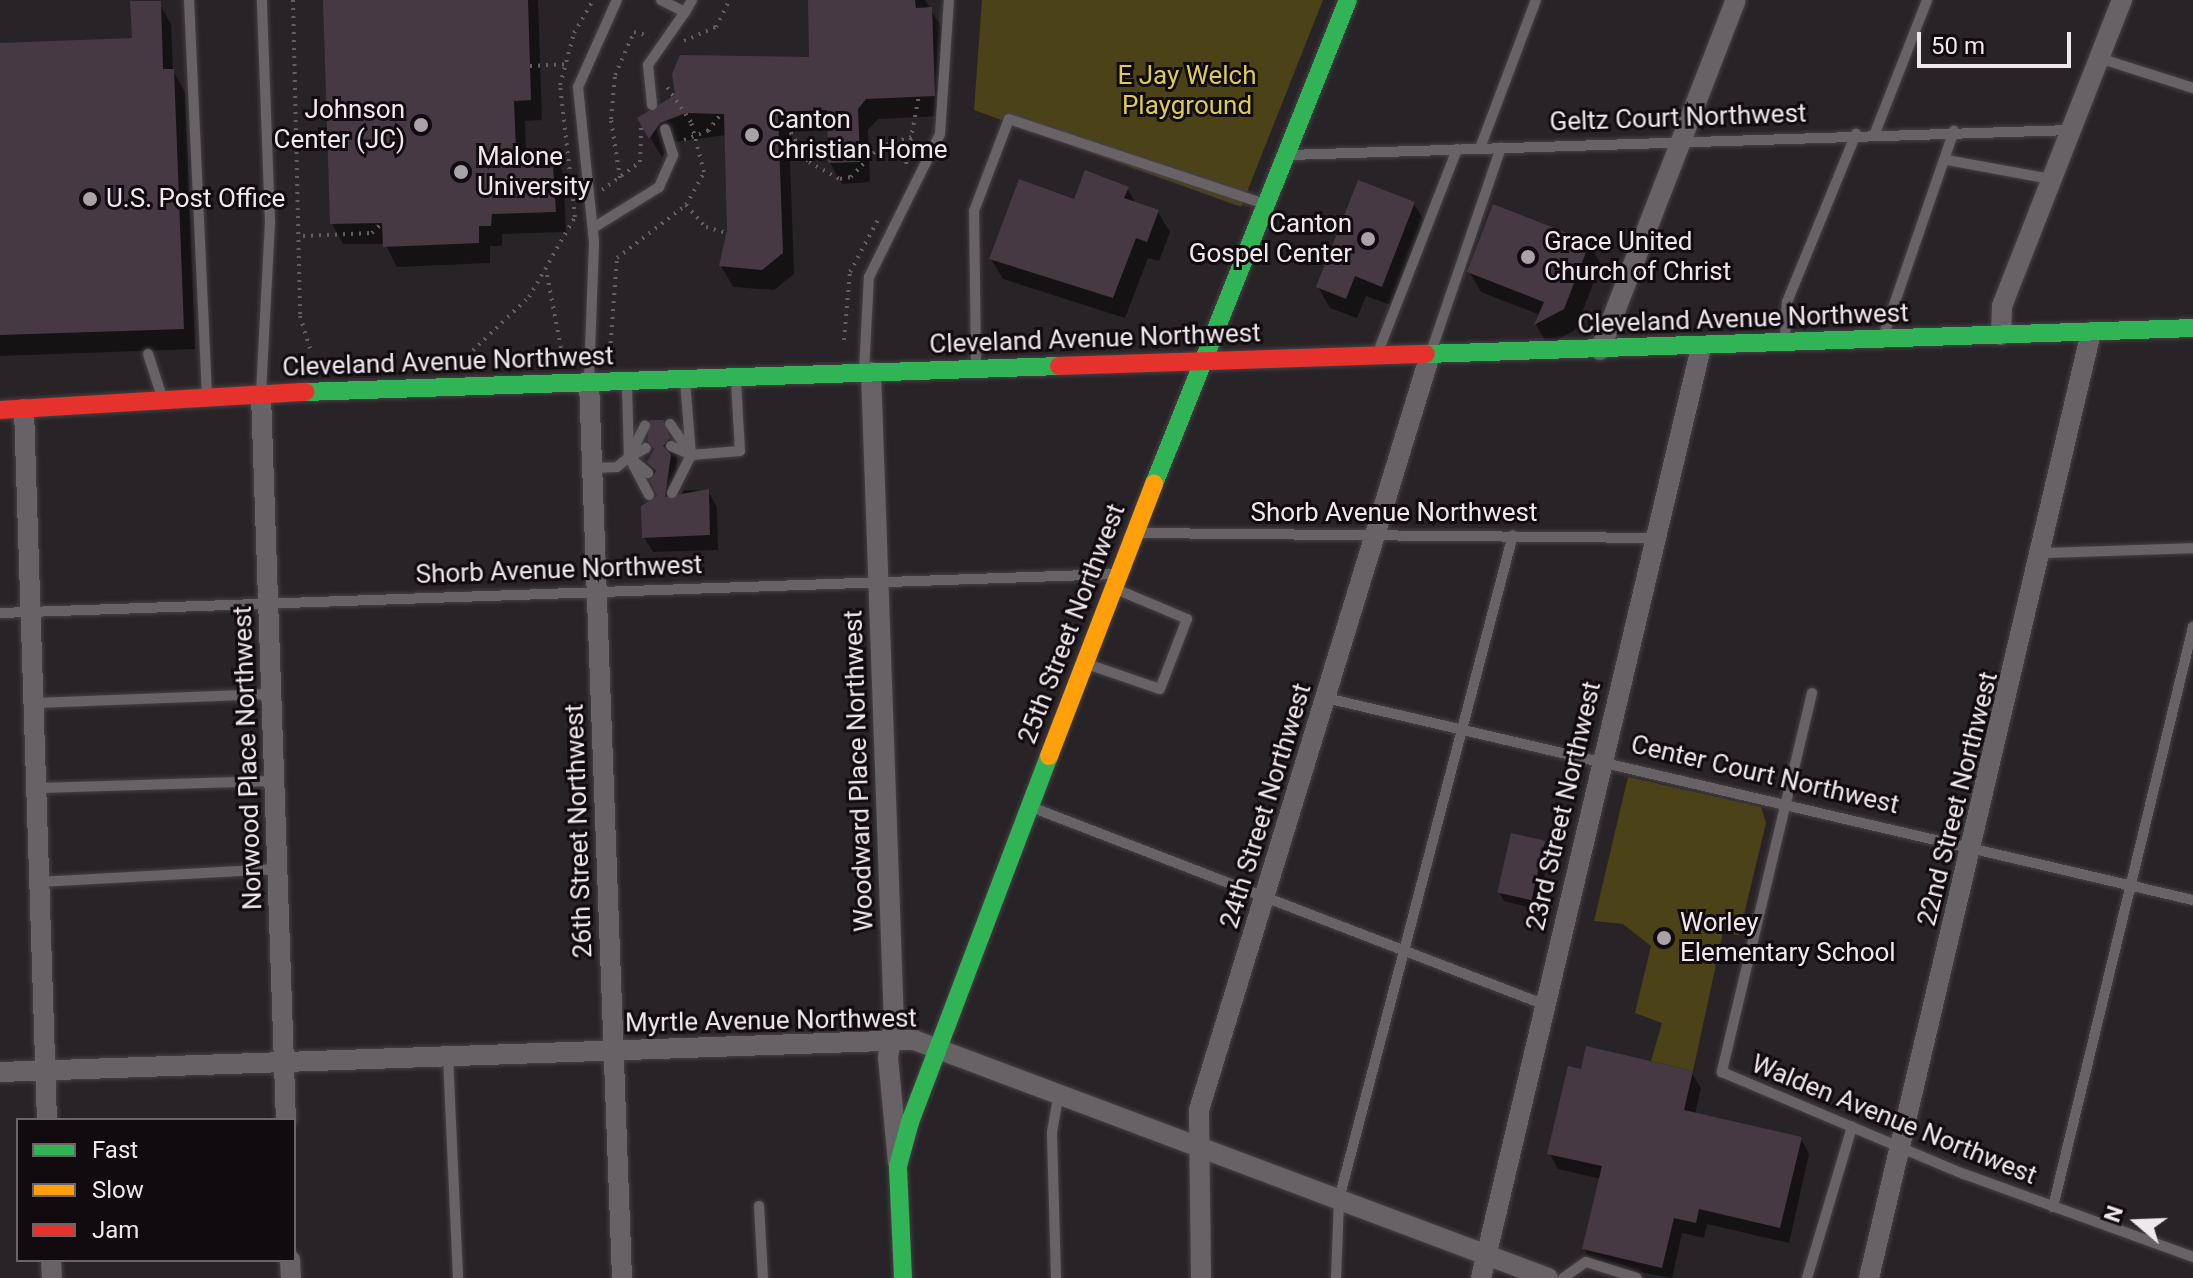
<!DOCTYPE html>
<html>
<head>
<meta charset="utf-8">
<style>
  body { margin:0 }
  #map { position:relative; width:2193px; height:1278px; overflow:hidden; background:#282327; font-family:Roboto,sans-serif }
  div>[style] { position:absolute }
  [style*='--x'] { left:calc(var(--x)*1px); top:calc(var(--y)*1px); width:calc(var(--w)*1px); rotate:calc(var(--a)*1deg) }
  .green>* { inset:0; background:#4b4317 }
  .shadow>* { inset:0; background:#0007 }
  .building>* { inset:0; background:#473944; transform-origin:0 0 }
  .path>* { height:4px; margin-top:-2px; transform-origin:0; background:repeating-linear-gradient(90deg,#625e61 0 2px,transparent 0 8px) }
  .roads { filter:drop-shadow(0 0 2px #454144) drop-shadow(0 0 2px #454144) }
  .lane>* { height:10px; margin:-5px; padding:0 5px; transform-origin:5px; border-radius:5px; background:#666265 }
  .street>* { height:20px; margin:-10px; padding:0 10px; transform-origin:10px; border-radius:10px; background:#666265 }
  .fast>* { height:18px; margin:-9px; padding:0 9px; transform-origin:9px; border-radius:9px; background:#30b455 }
  .slow>* { height:18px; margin:-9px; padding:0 9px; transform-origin:9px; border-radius:9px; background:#ff9f0a }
  .jam>* { height:18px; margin:-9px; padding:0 9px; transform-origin:9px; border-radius:9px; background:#e5322d }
  .dots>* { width:22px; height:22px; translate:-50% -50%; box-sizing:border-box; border:4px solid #110b0f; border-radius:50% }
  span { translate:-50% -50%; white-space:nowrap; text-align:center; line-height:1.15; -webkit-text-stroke:6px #110b0f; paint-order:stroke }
  .park-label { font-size:26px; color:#dccb59 }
  .poi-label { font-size:26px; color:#efe7ec }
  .right { translate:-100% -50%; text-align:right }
  .left { translate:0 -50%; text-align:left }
  .street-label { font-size:26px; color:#efe7ec }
  .legend { position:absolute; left:16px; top:1118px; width:280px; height:144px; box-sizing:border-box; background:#110b0f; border:2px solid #6a6367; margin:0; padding:10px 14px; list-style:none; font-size:24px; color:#efe7ec }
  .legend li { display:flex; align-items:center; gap:16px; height:40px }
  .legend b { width:40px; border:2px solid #6a6367 }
  .north { position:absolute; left:2097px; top:1182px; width:80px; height:80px; -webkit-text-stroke:6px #110b0f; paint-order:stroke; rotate:289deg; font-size:22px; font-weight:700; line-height:32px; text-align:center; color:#efe7ec }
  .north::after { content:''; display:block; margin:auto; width:28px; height:36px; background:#efe7ec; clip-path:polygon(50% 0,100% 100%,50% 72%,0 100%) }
  .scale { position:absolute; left:1917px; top:32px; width:154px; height:36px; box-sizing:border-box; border:4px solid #efe7ec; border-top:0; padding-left:10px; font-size:24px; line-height:28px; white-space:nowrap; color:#efe7ec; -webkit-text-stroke:6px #110b0f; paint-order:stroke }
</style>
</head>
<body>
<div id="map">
  <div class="green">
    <i style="clip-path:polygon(982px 0,1323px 0,1241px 207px,974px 110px)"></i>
    <i style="clip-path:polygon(1628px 777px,1761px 807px,1766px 823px,1739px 935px,1723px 932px,1693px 1071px,1651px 1061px,1662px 1023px,1635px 1013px,1651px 946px,1623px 924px,1594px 921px)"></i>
  </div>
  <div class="shadow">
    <i style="clip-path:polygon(325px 0,538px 0,542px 120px,525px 121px,526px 152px,551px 152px,563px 172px,566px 232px,502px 234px,502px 246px,490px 246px,490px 263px,397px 267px,385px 244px,343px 244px,332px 224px)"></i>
    <i style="clip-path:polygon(810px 0,925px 0,943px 30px,945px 116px,878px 119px,868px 130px,870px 182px,842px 184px,830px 163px,829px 130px,789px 132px,794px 274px,774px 290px,733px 287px,721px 266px,729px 231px,726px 135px,674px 142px,662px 157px,639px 119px,811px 59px)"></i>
    <i style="clip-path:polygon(159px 3px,171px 24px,173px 71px,185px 92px,195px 349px,0 356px,0 45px,134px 40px)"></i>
    <i style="clip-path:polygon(1127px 188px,1136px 204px,1158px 212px,1170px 232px,1159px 261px,1148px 258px,1125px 318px,1003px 279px,991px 259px,1075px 201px)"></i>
    <i style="clip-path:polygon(1414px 204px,1426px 224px,1394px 306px,1366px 296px,1357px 318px,1330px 308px,1318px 287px)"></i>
    <i style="clip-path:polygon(1589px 244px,1601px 264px,1575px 330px,1548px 345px,1536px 325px,1540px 315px,1481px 292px,1469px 271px)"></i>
    <i style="clip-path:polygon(662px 422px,677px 455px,674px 507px,684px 490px,708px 491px,717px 507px,718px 550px,653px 552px,644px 537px,659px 497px,649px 462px)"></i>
    <i style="clip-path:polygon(1544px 843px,1550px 853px,1536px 909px,1504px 901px,1499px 892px)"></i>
    <i style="clip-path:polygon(1582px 1072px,1692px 1073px,1701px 1088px,1695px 1114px,1801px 1139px,1809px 1154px,1789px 1243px,1707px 1224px,1704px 1238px,1682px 1233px,1672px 1278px,1593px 1264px,1584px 1249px,1601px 1179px,1558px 1169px,1550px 1154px)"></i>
  </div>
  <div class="building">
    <i style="clip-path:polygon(323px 0,528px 0,531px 100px,514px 101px,516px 150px,552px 150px,556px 212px,492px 214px,491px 226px,479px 226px,479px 243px,383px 247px,382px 223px,330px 224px)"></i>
    <i style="clip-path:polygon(808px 0,915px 0,916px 8px,932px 7px,935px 96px,866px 99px,858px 109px,860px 162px,828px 163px,827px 110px,778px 112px,783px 253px,762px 270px,719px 266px,727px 231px,724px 114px,686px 113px,660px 123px,649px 139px,637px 118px,675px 95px,672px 74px,680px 55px,809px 57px)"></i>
    <i style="clip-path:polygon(130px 1px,161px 1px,163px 69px,174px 69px,184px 329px,0 335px,0 43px,132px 38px)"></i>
    <i style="clip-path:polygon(1085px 170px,1129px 187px,1124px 198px,1159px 210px,1147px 242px,1136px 238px,1113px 298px,989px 259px,1019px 179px,1074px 199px)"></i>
    <i style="clip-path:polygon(1358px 180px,1415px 202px,1382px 287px,1355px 276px,1346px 299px,1316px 287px)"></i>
    <i style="clip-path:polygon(1493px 204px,1590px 242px,1564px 309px,1534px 325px,1544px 302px,1467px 272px)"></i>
    <i style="clip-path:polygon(650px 420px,663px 420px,670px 438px,663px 446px,671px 455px,665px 497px,709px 489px,710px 535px,642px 538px,641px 506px,657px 496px,650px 481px,656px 471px,647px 462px,654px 449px,647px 440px)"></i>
    <i style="left:1511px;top:833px;width:35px;height:61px;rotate:13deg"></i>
    <i style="clip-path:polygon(1586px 1046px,1693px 1071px,1684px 1110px,1802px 1137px,1780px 1228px,1699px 1209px,1696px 1223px,1674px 1218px,1662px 1268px,1582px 1249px,1602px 1166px,1547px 1154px,1568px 1066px,1581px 1069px)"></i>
  </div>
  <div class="path">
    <i style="--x:293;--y:0;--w:316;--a:88.7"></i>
    <i style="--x:300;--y:316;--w:34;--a:73"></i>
    <i style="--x:684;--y:41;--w:35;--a:-24"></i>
    <i style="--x:716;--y:27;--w:30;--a:-63"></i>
    <i style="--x:530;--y:66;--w:34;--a:-3"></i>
    <i style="--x:778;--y:112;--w:59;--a:58.2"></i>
    <i style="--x:809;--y:162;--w:35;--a:29"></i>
    <i style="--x:840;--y:179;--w:11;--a:-10"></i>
    <i style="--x:851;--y:177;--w:41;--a:-47"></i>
    <i style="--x:879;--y:147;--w:37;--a:-17"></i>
    <i style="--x:684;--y:140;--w:26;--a:-21"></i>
    <i style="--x:708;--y:131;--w:21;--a:-53"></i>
    <i style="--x:906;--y:164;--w:69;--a:-79.2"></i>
    <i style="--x:620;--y:178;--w:60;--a:-98.7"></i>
    <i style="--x:611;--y:119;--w:44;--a:-84.8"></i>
    <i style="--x:615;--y:75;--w:47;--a:-66.2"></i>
    <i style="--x:634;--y:32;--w:16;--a:14"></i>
    <i style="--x:602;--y:190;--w:47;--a:-36.4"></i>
    <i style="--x:640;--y:162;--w:34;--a:-88"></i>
    <i style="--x:686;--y:205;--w:30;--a:48"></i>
    <i style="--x:706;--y:227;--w:22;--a:16"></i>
    <i style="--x:303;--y:236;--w:69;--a:-2.5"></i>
    <i style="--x:372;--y:233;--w:14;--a:-45"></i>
    <i style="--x:547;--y:275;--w:79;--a:79.1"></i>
    <i style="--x:844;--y:340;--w:68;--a:-85"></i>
    <i style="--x:850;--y:272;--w:61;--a:-61.8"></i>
    <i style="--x:610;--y:351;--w:93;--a:-85.7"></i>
    <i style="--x:617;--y:258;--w:87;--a:-37.5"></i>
    <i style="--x:686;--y:205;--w:38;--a:-61"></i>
    <i style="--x:704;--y:172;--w:52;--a:-104.6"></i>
    <i style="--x:691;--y:122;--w:42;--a:-124.4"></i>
    <i style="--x:467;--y:356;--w:86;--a:-43.6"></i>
    <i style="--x:529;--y:297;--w:92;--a:-60.1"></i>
    <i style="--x:575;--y:217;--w:133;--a:-96.5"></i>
    <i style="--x:560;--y:85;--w:54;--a:-74.9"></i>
    <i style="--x:574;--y:33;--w:38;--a:-60"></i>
  </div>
  <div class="roads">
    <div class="lane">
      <i style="--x:189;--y:0;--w:394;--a:87.4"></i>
      <i style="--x:661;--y:0;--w:27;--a:27"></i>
      <i style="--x:685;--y:12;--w:14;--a:-60"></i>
      <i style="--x:2099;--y:58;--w:99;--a:17.7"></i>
      <i style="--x:652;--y:105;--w:40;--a:-95.7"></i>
      <i style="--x:648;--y:65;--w:65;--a:-55.1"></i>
      <i style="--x:1875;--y:133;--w:143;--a:-68.6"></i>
      <i style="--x:1480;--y:148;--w:158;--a:-69.3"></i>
      <i style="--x:1289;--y:155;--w:782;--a:-1.83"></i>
      <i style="--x:1947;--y:160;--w:106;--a:10.4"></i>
      <i style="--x:593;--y:228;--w:78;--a:-31.8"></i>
      <i style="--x:659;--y:187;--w:35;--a:-66"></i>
      <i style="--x:673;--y:155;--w:27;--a:-107"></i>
      <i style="--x:1884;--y:334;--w:215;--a:-71"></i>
      <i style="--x:1785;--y:338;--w:36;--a:-87"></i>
      <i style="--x:1787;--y:302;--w:182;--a:-67.7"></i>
      <i style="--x:1432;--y:349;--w:213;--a:-71.1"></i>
      <i style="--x:1378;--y:352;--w:218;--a:-68.7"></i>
      <i style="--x:148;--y:354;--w:45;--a:72"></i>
      <i style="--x:976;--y:367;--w:156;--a:-90.7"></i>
      <i style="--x:974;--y:211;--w:98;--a:-69.2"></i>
      <i style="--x:1009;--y:119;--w:267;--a:18.4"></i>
      <i style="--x:864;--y:371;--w:94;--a:-87"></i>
      <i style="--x:869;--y:277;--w:160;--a:-63.6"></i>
      <i style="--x:940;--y:134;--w:134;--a:-86.2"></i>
      <i style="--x:589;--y:379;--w:137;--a:-87.9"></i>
      <i style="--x:594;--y:242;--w:156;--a:-95.9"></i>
      <i style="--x:578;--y:87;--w:95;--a:-65.9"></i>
      <i style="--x:627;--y:387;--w:70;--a:88.4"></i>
      <i style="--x:629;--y:457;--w:25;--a:40"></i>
      <i style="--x:261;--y:393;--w:170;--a:-87"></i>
      <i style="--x:270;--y:223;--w:223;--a:-92.1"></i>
      <i style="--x:670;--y:424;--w:35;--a:55"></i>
      <i style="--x:671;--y:446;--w:22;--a:24"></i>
      <i style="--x:691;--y:455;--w:49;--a:-4.7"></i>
      <i style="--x:740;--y:451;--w:70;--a:-93.3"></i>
      <i style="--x:630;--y:455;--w:33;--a:-63"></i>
      <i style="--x:629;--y:457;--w:19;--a:-28"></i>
      <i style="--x:592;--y:468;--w:25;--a:-2"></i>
      <i style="--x:617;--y:467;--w:16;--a:-40"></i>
      <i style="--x:629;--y:457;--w:43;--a:62.2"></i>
      <i style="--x:672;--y:493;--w:42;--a:-63.4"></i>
      <i style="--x:691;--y:455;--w:74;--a:-94.6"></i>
      <i style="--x:1136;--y:533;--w:518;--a:0.55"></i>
      <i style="--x:2044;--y:553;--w:149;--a:-1.9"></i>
      <i style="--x:0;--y:613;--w:1118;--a:-2"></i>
      <i style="--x:1087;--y:664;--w:77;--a:18.9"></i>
      <i style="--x:1160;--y:689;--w:75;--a:-68.9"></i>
      <i style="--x:1187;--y:619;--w:77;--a:-157.1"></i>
      <i style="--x:1812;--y:693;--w:390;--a:103.4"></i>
      <i style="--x:1722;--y:1072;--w:263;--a:22.9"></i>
      <i style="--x:1964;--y:1174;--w:244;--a:19.9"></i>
      <i style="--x:1326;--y:698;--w:890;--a:13.12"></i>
      <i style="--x:34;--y:703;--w:237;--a:-2.2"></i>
      <i style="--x:36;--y:788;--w:239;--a:-1.7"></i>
      <i style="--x:1031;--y:807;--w:549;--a:21.05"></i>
      <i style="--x:39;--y:882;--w:238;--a:-3.1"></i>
      <i style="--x:448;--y:1057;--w:221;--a:87.4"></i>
      <i style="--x:759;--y:1206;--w:72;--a:86.8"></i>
      <i style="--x:2053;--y:1207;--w:597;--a:-76.43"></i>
      <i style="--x:1056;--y:1278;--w:146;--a:-91.6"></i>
      <i style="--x:1052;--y:1132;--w:39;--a:-80"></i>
      <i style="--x:1336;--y:1278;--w:79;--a:-87.8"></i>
      <i style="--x:1339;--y:1199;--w:686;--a:-75.32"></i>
      <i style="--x:1563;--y:1278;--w:28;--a:-35"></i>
      <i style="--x:1586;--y:1262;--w:53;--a:17.4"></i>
      <i style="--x:1807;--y:1278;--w:158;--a:-73.4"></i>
    </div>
    <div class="street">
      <i style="--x:2001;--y:335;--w:29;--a:-88"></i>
      <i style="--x:2002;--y:306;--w:329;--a:-68.6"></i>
      <i style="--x:1600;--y:350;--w:375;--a:-68.8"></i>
      <i style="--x:871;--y:372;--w:651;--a:87.98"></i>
      <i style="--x:894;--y:1023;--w:35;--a:100"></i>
      <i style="--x:888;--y:1057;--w:106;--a:84.6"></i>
      <i style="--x:589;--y:382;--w:897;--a:87.89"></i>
      <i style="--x:261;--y:395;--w:725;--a:88.03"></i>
      <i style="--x:24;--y:409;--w:711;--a:88.15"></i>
      <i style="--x:0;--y:1072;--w:915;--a:-2.01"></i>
      <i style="--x:914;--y:1040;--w:677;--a:20.58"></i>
      <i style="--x:51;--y:1260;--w:18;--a:87"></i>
      <i style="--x:290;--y:1260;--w:18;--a:87"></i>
      <i style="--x:1201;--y:1278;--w:168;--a:-90.7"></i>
      <i style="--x:1199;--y:1110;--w:790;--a:-72.99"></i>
      <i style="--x:1481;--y:1278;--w:957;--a:-76.7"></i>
      <i style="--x:1869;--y:1278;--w:972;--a:-76.79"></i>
    </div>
    <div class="fast">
      <i style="--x:1426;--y:354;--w:767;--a:-1.94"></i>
      <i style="--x:305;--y:392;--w:754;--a:-1.97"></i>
      <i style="--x:1154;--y:484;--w:521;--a:-68.16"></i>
      <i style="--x:903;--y:1278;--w:112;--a:-92.6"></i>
      <i style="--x:898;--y:1166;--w:46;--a:-74.7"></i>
      <i style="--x:910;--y:1122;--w:392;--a:-69.2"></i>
    </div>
    <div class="slow">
      <i style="--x:1049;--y:756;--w:292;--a:-68.9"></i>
    </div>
    <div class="jam">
      <i style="--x:1059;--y:366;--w:367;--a:-1.9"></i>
      <i style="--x:0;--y:410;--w:306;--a:-3.4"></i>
    </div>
  </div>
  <div class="dots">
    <i style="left:421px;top:125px;background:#a9a2a7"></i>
    <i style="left:752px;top:135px;background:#a9a2a7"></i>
    <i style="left:461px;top:172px;background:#a9a2a7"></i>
    <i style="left:90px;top:199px;background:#a9a2a7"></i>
    <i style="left:1368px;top:239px;background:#a9a2a7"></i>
    <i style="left:1528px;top:257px;background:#a9a2a7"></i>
    <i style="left:1664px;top:938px;background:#a9a2a7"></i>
  </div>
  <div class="park-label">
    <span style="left:1187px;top:91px">E Jay Welch<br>Playground</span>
  </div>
  <div class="poi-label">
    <span class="right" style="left:405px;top:125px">Johnson<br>Center (JC)</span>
    <span class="left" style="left:768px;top:135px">Canton<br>Christian Home</span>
    <span class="left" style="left:477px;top:172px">Malone<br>University</span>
    <span class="left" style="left:106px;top:199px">U.S. Post Office</span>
    <span class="right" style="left:1352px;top:239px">Canton<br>Gospel Center</span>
    <span class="left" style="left:1544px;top:257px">Grace United<br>Church of Christ</span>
    <span class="left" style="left:1680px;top:938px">Worley<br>Elementary School</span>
  </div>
  <div class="street-label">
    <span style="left:1678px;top:118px;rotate:-2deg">Geltz Court Northwest</span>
    <span style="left:1743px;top:319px;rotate:-2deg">Cleveland Avenue Northwest</span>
    <span style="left:1095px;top:339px;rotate:-2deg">Cleveland Avenue Northwest</span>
    <span style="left:448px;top:362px;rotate:-2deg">Cleveland Avenue Northwest</span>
    <span style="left:1394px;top:513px">Shorb Avenue Northwest</span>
    <span style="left:559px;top:570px;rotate:-2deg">Shorb Avenue Northwest</span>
    <span style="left:1072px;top:624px;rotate:-69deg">25th Street Northwest</span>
    <span style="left:248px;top:758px;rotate:-92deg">Norwood Place Northwest</span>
    <span style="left:859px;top:771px;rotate:-92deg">Woodward Place Northwest</span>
    <span style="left:1765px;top:775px;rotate:13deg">Center Court Northwest</span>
    <span style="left:1958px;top:799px;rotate:-76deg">22nd Street Northwest</span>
    <span style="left:1266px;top:806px;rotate:-73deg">24th Street Northwest</span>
    <span style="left:1564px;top:806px;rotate:-77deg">23rd Street Northwest</span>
    <span style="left:579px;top:831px;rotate:-92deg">26th Street Northwest</span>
    <span style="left:771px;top:1021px;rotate:-1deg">Myrtle Avenue Northwest</span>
    <span style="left:1894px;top:1120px;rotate:22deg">Walden Avenue Northwest</span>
  </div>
  <ul class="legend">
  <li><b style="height:10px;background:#30b455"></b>Fast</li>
  <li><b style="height:10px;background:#ff9f0a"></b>Slow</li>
  <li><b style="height:10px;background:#e5322d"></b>Jam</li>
  </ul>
  <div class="north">N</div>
  <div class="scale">50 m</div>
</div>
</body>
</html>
